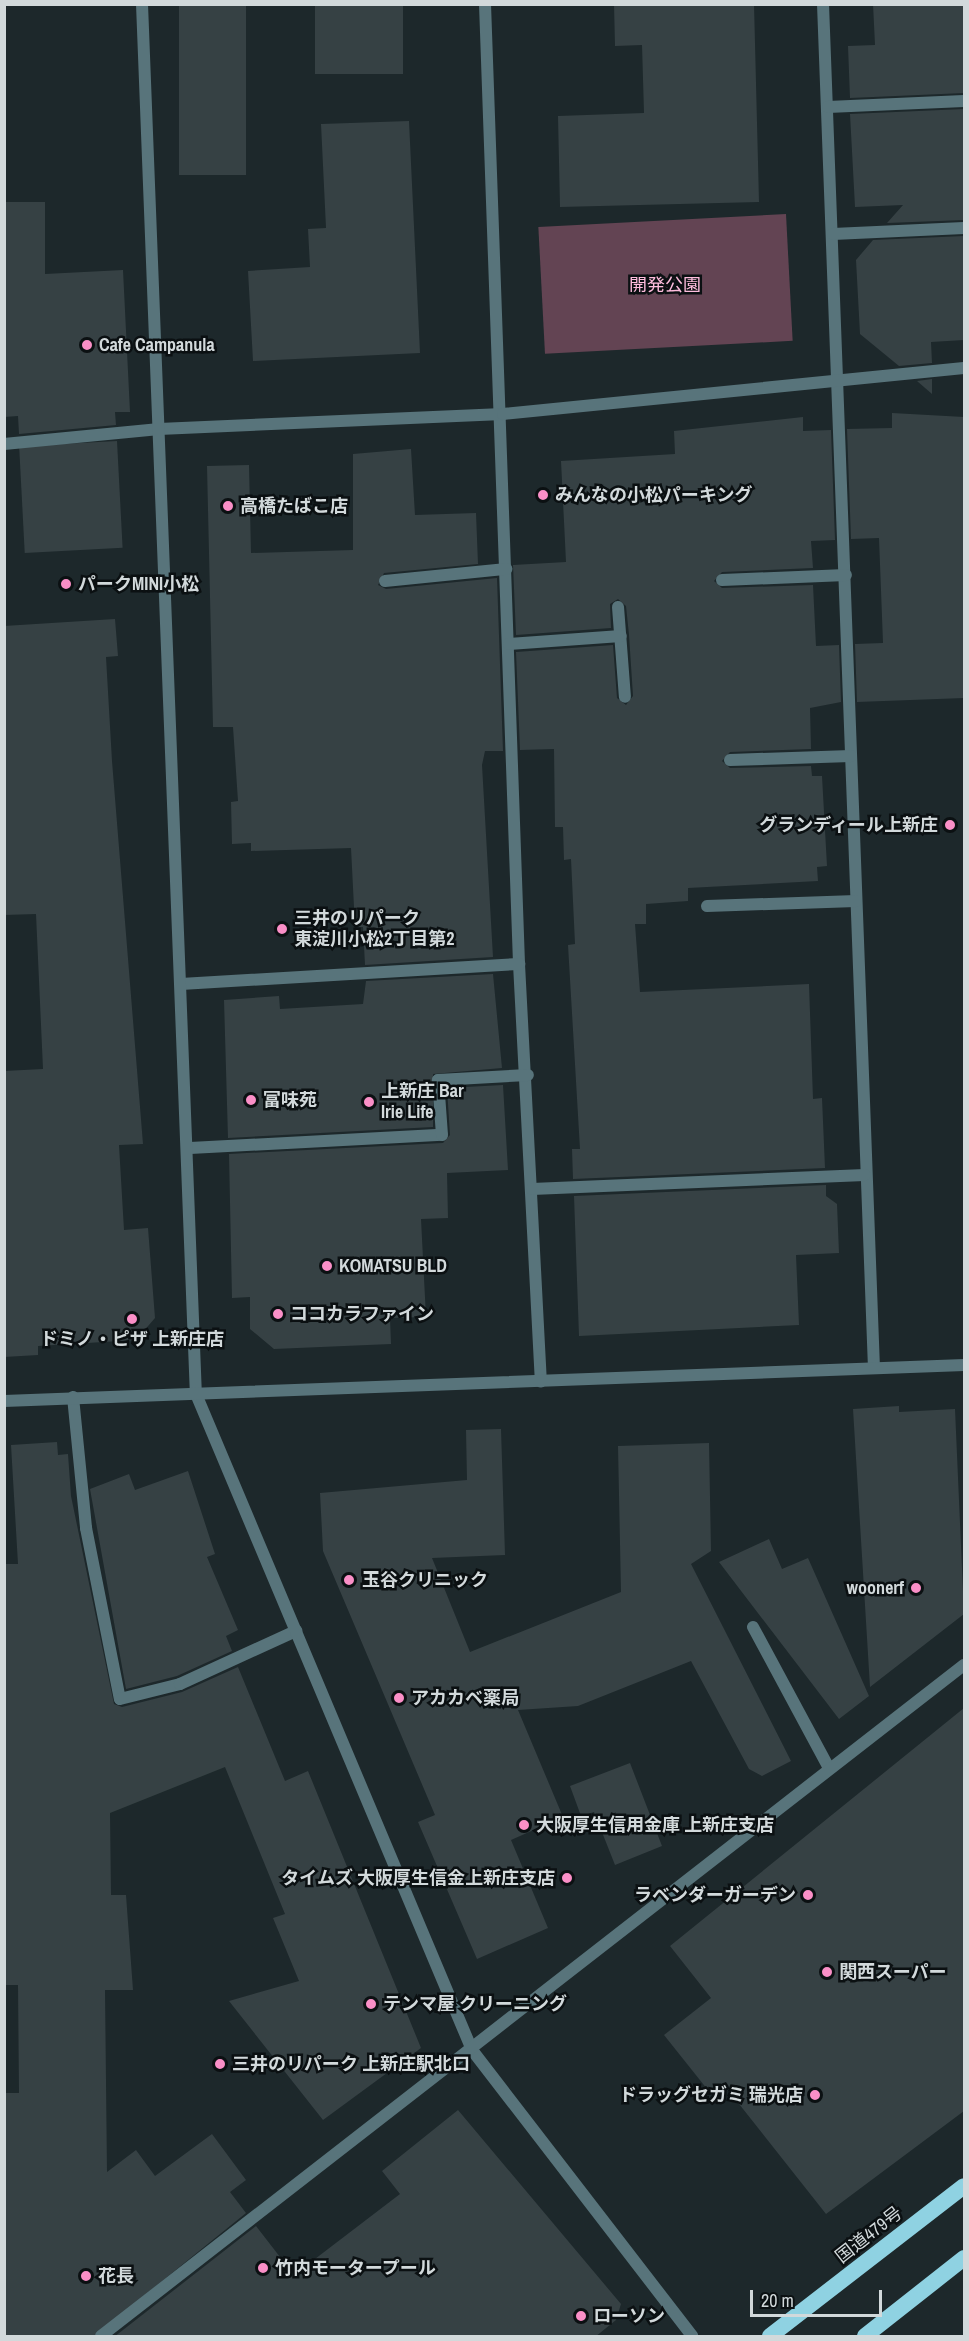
<!DOCTYPE html>
<html>
<head>
<meta charset="utf-8">
<style>
  body { margin:0 }
  #map { position:relative; width:969px; height:2341px; overflow:hidden; background:#1d282b; font-family:"Archivo Narrow","Noto Sans JP",sans-serif }
  div>[style] { position:absolute }
  [style*='--x'] { left:calc(var(--x)*1px); top:calc(var(--y)*1px); width:calc(var(--w)*1px); rotate:calc(var(--a)*1deg) }
  .green>* { inset:0; background:#634453; transform-origin:0 0 }
  .building>* { inset:0; background:#364144; transform-origin:0 0 }
  .minor>* { height:12px; margin:-6px; padding:0 6px; transform-origin:6px; border-radius:6px; background:#58747b }
  .tertiary>* { height:12px; margin:-6px; padding:0 6px; transform-origin:6px; border-radius:6px; background:#58747b }
  .trunk>* { height:16px; margin:-8px; padding:0 8px; transform-origin:8px; border-radius:8px; background:#8fd2e2 }
  .dots>* { width:16px; height:16px; translate:-50% -50%; box-sizing:border-box; border:3px solid #0b1012; border-radius:50% }
  span { translate:-50% -50%; white-space:nowrap; text-align:center; line-height:1.15; -webkit-text-stroke:5px #0b1012; paint-order:stroke }
  .park-label { font-size:18px; color:#febddd }
  .poi-label { font-size:18px; color:#d2d9db; font-weight:700 }
  .left { translate:0 -50%; text-align:left }
  .right { translate:-100% -50%; text-align:right }
  .street-label { font-size:18px; color:#d2d9db }
  .frame { position:absolute; inset:0; border:6px solid #d2d9db; pointer-events:none }
  .scale { position:absolute; left:750px; top:2290px; width:132px; height:27px; box-sizing:border-box; border:3px solid #d2d9db; border-top:0; padding-left:8px; font-size:18px; line-height:21px; white-space:nowrap; color:#d2d9db; -webkit-text-stroke:4px #0b1012; paint-order:stroke }
</style>
</head>
<body>
<div id="map">
  <div class="green">
    <i style="left:786px;top:214px;width:127px;height:248px;rotate:87deg"></i>
  </div>
  <div class="building">
    <i style="left:179px;top:4px;width:67px;height:171px"></i>
    <i style="left:315px;top:4px;width:88px;height:70px"></i>
    <i style="clip-path:polygon(614px 4px,754px 4px,759px 202px,560px 207px,558px 116px,644px 113px,642px 45px,615px 46px)"></i>
    <i style="clip-path:polygon(873px 4px,964px 4px,964px 93px,850px 98px,848px 46px,875px 45px)"></i>
    <i style="clip-path:polygon(964px 109px,964px 220px,887px 223px,903px 205px,855px 207px,850px 114px)"></i>
    <i style="clip-path:polygon(409px 121px,420px 353px,253px 361px,248px 271px,310px 267px,308px 229px,326px 228px,321px 124px)"></i>
    <i style="clip-path:polygon(4px 202px,45px 202px,45px 274px,123px 270px,130px 412px,115px 412px,116px 425px,19px 434px,18px 416px,4px 417px)"></i>
    <i style="clip-path:polygon(964px 236px,964px 340px,931px 342px,932px 363px,899px 366px,860px 334px,856px 260px,873px 240px)"></i>
    <i style="clip-path:polygon(932px 379px,932px 394px,917px 381px)"></i>
    <i style="clip-path:polygon(892px 413px,964px 417px,964px 698px,857px 702px,855px 644px,883px 643px,879px 538px,851px 539px,847px 429px,892px 428px)"></i>
    <i style="clip-path:polygon(803px 417px,803px 431px,831px 430px,835px 540px,811px 541px,813px 568px,722px 572px,714px 581px,722px 588px,813px 585px,816px 646px,839px 645px,841px 702px,810px 708px,811px 749px,730px 752px,722px 761px,730px 768px,811px 766px,812px 776px,822px 776px,827px 866px,817px 867px,818px 881px,688px 888px,688px 901px,646px 904px,646px 924px,635px 924px,640px 992px,809px 984px,813px 1099px,822px 1098px,825px 1168px,573px 1179px,572px 1149px,580px 1149px,568px 945px,575px 944px,571px 859px,564px 860px,563px 827px,555px 827px,554px 749px,520px 750px,516px 652px,613px 645px,617px 698px,626px 705px,633px 696px,629px 635px,626px 606px,618px 599px,610px 604px,611px 628px,516px 635px,513px 565px,566px 562px,561px 461px,675px 454px,674px 431px)"></i>
    <i style="left:117px;top:441px;width:107px;height:98px;rotate:87deg"></i>
    <i style="clip-path:polygon(411px 449px,415px 515px,476px 513px,478px 564px,384px 573px,378px 585px,386px 589px,497px 578px,503px 751px,485px 751px,482px 765px,493px 957px,365px 965px,363px 927px,355px 927px,351px 848px,251px 851px,251px 843px,232px 844px,231px 802px,238px 801px,233px 727px,213px 727px,207px 466px,249px 465px,251px 553px,353px 550px,353px 454px)"></i>
    <i style="clip-path:polygon(115px 619px,118px 656px,106px 657px,112px 761px,143px 1144px,119px 1145px,124px 1230px,148px 1228px,155px 1318px,136px 1340px,38px 1346px,38px 1355px,4px 1357px,4px 1071px,43px 1069px,36px 914px,4px 915px,4px 626px)"></i>
    <i style="clip-path:polygon(493px 974px,502px 1068px,433px 1074px,433px 1127px,228px 1138px,224px 1000px,279px 996px,280px 1009px,363px 1004px,366px 981px)"></i>
    <i style="clip-path:polygon(503px 1085px,508px 1170px,447px 1173px,448px 1218px,421px 1219px,426px 1317px,390px 1318px,391px 1344px,274px 1349px,250px 1329px,250px 1297px,232px 1298px,229px 1154px,443px 1143px,450px 1135px,447px 1088px)"></i>
    <i style="clip-path:polygon(826px 1185px,826px 1196px,837px 1204px,839px 1253px,796px 1255px,799px 1325px,579px 1336px,574px 1196px)"></i>
    <i style="clip-path:polygon(899px 1406px,899px 1412px,955px 1409px,964px 1614px,870px 1687px,853px 1409px)"></i>
    <i style="clip-path:polygon(501px 1429px,505px 1555px,432px 1558px,470px 1652px,621px 1592px,618px 1446px,709px 1443px,711px 1551px,691px 1564px,791px 1761px,762px 1776px,749px 1769px,691px 1661px,578px 1706px,518px 1710px,563px 1817px,511px 1840px,548px 1928px,477px 1959px,418px 1822px,435px 1815px,323px 1551px,320px 1493px,467px 1480px,466px 1430px)"></i>
    <i style="clip-path:polygon(57px 1442px,58px 1455px,68px 1454px,71px 1496px,114px 1704px,122px 1707px,182px 1692px,238px 1667px,285px 1781px,308px 1771px,421px 2048px,323px 2120px,229px 2001px,299px 1981px,273px 1918px,285px 1914px,225px 1767px,110px 1813px,111px 1895px,126px 1895px,133px 1990px,105px 1990px,107px 2172px,136px 2150px,155px 2176px,212px 2134px,246px 2180px,230px 2192px,246px 2213px,93px 2337px,4px 2337px,4px 2093px,19px 2093px,18px 1985px,4px 1985px,4px 1564px,18px 1564px,11px 1445px)"></i>
    <i style="clip-path:polygon(188px 1471px,215px 1554px,207px 1557px,238px 1630px,226px 1636px,232px 1651px,177px 1676px,126px 1689px,90px 1489px,129px 1474px,135px 1490px)"></i>
    <i style="clip-path:polygon(769px 1539px,782px 1569px,808px 1558px,869px 1696px,839px 1719px,719px 1562px)"></i>
    <i style="clip-path:polygon(964px 1708px,964px 2111px,826px 2214px,728px 2090px,715px 2099px,664px 2035px,711px 1998px,670px 1946px)"></i>
    <i style="clip-path:polygon(630px 1763px,662px 1846px,615px 1865px,594px 1812px,581px 1816px,570px 1786px)"></i>
    <i style="clip-path:polygon(458px 2110px,621px 2304px,616px 2320px,595px 2337px,114px 2337px,256px 2226px,294px 2275px,400px 2194px,382px 2171px)"></i>
  </div>
  <div class="minor">
    <i style="--x:485;--y:4;--w:961;--a:87.97"></i>
    <i style="--x:519;--y:964;--w:418;--a:87"></i>
    <i style="--x:823;--y:4;--w:1365;--a:87.86"></i>
    <i style="--x:828;--y:107;--w:136;--a:-2.5"></i>
    <i style="--x:833;--y:234;--w:131;--a:-2.6"></i>
    <i style="--x:4;--y:444;--w:156;--a:-5.5"></i>
    <i style="--x:159;--y:429;--w:344;--a:-2.5"></i>
    <i style="--x:503;--y:414;--w:463;--a:-5.7"></i>
    <i style="--x:722;--y:580;--w:124;--a:-2.3"></i>
    <i style="--x:385;--y:581;--w:122;--a:-5.7"></i>
    <i style="--x:618;--y:607;--w:90;--a:85.6"></i>
    <i style="--x:509;--y:644;--w:112;--a:-4.1"></i>
    <i style="--x:730;--y:760;--w:121;--a:-1.9"></i>
    <i style="--x:707;--y:906;--w:149;--a:-1.9"></i>
    <i style="--x:181;--y:984;--w:339;--a:-3.4"></i>
    <i style="--x:190;--y:1148;--w:252;--a:-3"></i>
    <i style="--x:442;--y:1135;--w:55;--a:-94.2"></i>
    <i style="--x:438;--y:1080;--w:90;--a:-3.2"></i>
    <i style="--x:532;--y:1189;--w:333;--a:-2.4"></i>
    <i style="--x:73;--y:1397;--w:132;--a:84.3"></i>
    <i style="--x:86;--y:1528;--w:174;--a:78.8"></i>
    <i style="--x:120;--y:1699;--w:62;--a:-14"></i>
    <i style="--x:180;--y:1684;--w:128;--a:-24.6"></i>
    <i style="--x:753;--y:1627;--w:160;--a:61.7"></i>
  </div>
  <div class="tertiary">
    <i style="--x:142;--y:4;--w:1391;--a:87.78"></i>
    <i style="--x:196;--y:1394;--w:712;--a:67.18"></i>
    <i style="--x:472;--y:2050;--w:361;--a:52.4"></i>
    <i style="--x:4;--y:1401;--w:961;--a:-2.15"></i>
    <i style="--x:101;--y:2336;--w:1093;--a:-37.87"></i>
  </div>
  <div class="trunk">
    <i style="--x:770;--y:2336;--w:245;--a:-37.7"></i>
    <i style="--x:865;--y:2336;--w:126;--a:-38.2"></i>
  </div>
  <div class="dots">
    <i style="left:87px;top:345px;background:#fa8fc7"></i>
    <i style="left:543px;top:495px;background:#fa8fc7"></i>
    <i style="left:228px;top:506px;background:#fa8fc7"></i>
    <i style="left:66px;top:584px;background:#fa8fc7"></i>
    <i style="left:950px;top:825px;background:#fa8fc7"></i>
    <i style="left:282px;top:929px;background:#fa8fc7"></i>
    <i style="left:251px;top:1100px;background:#fa8fc7"></i>
    <i style="left:369px;top:1102px;background:#fa8fc7"></i>
    <i style="left:327px;top:1266px;background:#fa8fc7"></i>
    <i style="left:278px;top:1314px;background:#fa8fc7"></i>
    <i style="left:132px;top:1319px;background:#fa8fc7"></i>
    <i style="left:349px;top:1580px;background:#fa8fc7"></i>
    <i style="left:916px;top:1588px;background:#fa8fc7"></i>
    <i style="left:399px;top:1698px;background:#fa8fc7"></i>
    <i style="left:524px;top:1825px;background:#fa8fc7"></i>
    <i style="left:567px;top:1878px;background:#fa8fc7"></i>
    <i style="left:808px;top:1895px;background:#fa8fc7"></i>
    <i style="left:827px;top:1972px;background:#fa8fc7"></i>
    <i style="left:371px;top:2004px;background:#fa8fc7"></i>
    <i style="left:220px;top:2064px;background:#fa8fc7"></i>
    <i style="left:815px;top:2095px;background:#fa8fc7"></i>
    <i style="left:263px;top:2268px;background:#fa8fc7"></i>
    <i style="left:86px;top:2276px;background:#fa8fc7"></i>
    <i style="left:581px;top:2316px;background:#fa8fc7"></i>
  </div>
  <div class="park-label">
    <span style="left:665px;top:285px">開発公園</span>
  </div>
  <div class="poi-label">
    <span class="left" style="left:99px;top:345px">Cafe Campanula</span>
    <span class="left" style="left:555px;top:495px">みんなの小松パーキング</span>
    <span class="left" style="left:240px;top:506px">高橋たばこ店</span>
    <span class="left" style="left:78px;top:584px">パークMINI小松</span>
    <span class="right" style="left:938px;top:825px">グランディール上新庄</span>
    <span class="left" style="left:294px;top:929px">三井のリパーク<br>東淀川小松2丁目第2</span>
    <span class="left" style="left:381px;top:1102px">上新庄 Bar<br>Irie Life</span>
    <span class="left" style="left:263px;top:1100px">富味苑</span>
    <span class="left" style="left:339px;top:1266px">KOMATSU BLD</span>
    <span class="left" style="left:290px;top:1314px">ココカラファイン</span>
    <span style="left:132px;top:1339px">ドミノ・ピザ 上新庄店</span>
    <span class="left" style="left:362px;top:1580px">玉谷クリニック</span>
    <span class="right" style="left:904px;top:1588px">woonerf</span>
    <span class="left" style="left:411px;top:1698px">アカカベ薬局</span>
    <span class="left" style="left:536px;top:1825px">大阪厚生信用金庫 上新庄支店</span>
    <span class="right" style="left:555px;top:1878px">タイムズ 大阪厚生信金上新庄支店</span>
    <span class="right" style="left:796px;top:1895px">ラベンダーガーデン</span>
    <span class="left" style="left:839px;top:1972px">関西スーパー</span>
    <span class="left" style="left:383px;top:2004px">テンマ屋 クリーニング</span>
    <span class="left" style="left:232px;top:2064px">三井のリパーク 上新庄駅北口</span>
    <span class="right" style="left:803px;top:2095px">ドラッグセガミ 瑞光店</span>
    <span class="left" style="left:275px;top:2268px">竹内モータープール</span>
    <span class="left" style="left:98px;top:2276px">花長</span>
    <span class="left" style="left:593px;top:2316px">ローソン</span>
  </div>
  <div class="street-label">
    <span style="left:869px;top:2235px;rotate:-38deg">国道479号</span>
  </div>
  <div class="frame"></div>
  <div class="scale">20 m</div>
</div>
</body>
</html>
